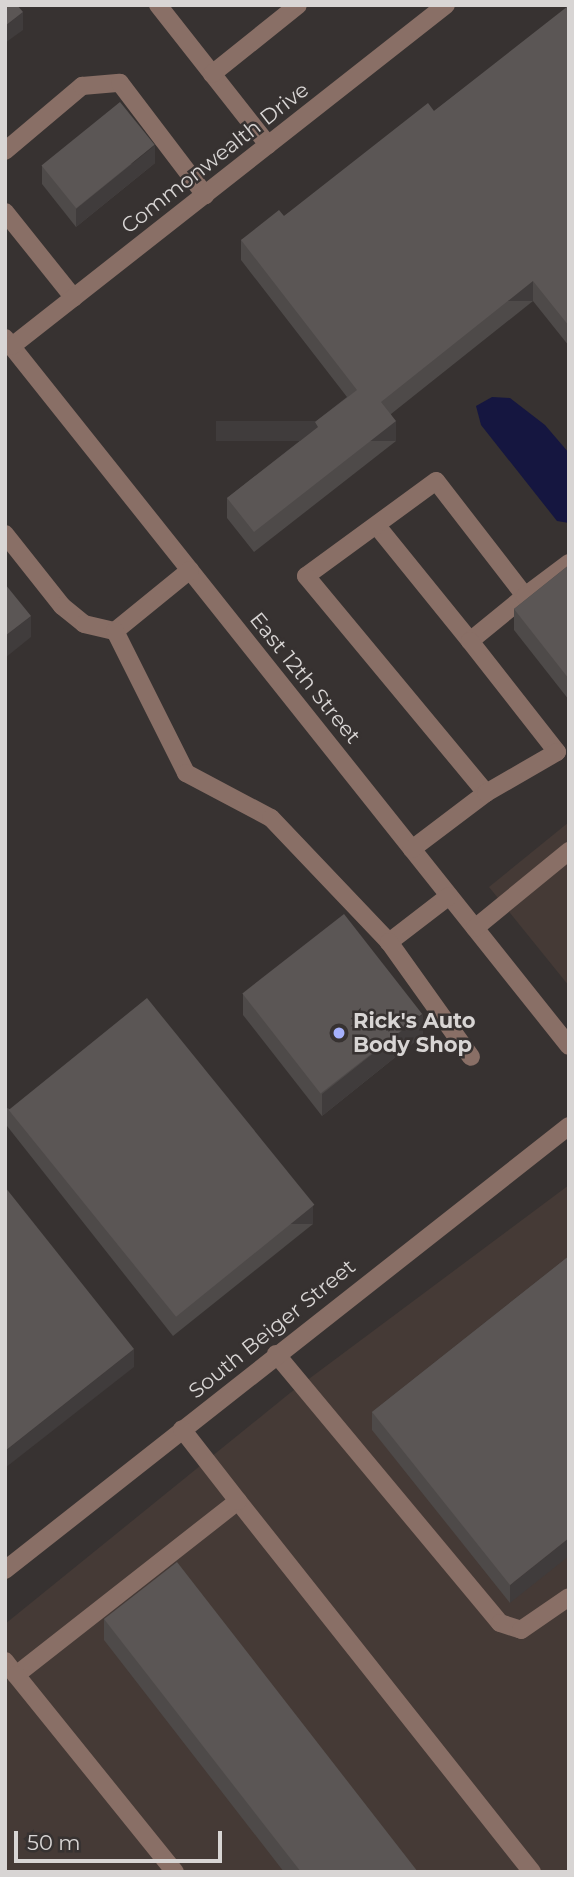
<!DOCTYPE html>
<html>
<head>
<meta charset="utf-8">
<style>
  body { margin:0 }
  #map { position:relative; width:574px; height:1877px; overflow:hidden; background:#373231; font-family:Montserrat,sans-serif }
  div>[style] { position:absolute }
  [style*='--x'] { left:calc(var(--x)*1px); top:calc(var(--y)*1px); width:calc(var(--w)*1px); rotate:calc(var(--a)*1deg) }
  .built>* { inset:0; background:#453a36 }
  .water>* { inset:0; background:#151640 }
  .minor>* { height:18px; margin:-9px; padding:0 9px; transform-origin:9px; border-radius:9px; background:#896f66 }
  .wall>* { inset:0; background:#4e4a49 }
  .shaded-wall>* { inset:0; background:#403c3c; transform-origin:0 0 }
  .building>* { inset:0; background:#5b5655; transform-origin:0 0 }
  .dots>* { width:19px; height:19px; translate:-50% -50%; box-sizing:border-box; border:4px solid #373231; border-radius:50% }
  span { translate:-50% -50%; white-space:nowrap; text-align:center; line-height:1.15; -webkit-text-stroke:5px #373231; paint-order:stroke }
  .street-label { font-size:21px; color:#d8d5d4 }
  .poi-label { font-size:21px; color:#d8d5d4; font-weight:700 }
  .left { translate:0 -50%; text-align:left }
  .frame { position:absolute; inset:0; border:7px solid #d8d5d4; pointer-events:none }
  .scale { position:absolute; left:14px; top:1831px; width:208px; height:32px; box-sizing:border-box; border:4px solid #d8d5d4; border-top:0; padding-left:9px; font-size:21px; line-height:24px; white-space:nowrap; color:#d8d5d4; -webkit-text-stroke:5px #373231; paint-order:stroke }
</style>
</head>
<body>
<div id="map">
  <div class="built">
    <i style="clip-path:polygon(569px 822px,569px 986px,489px 887px)"></i>
    <i style="clip-path:polygon(569px 1185px,569px 1872px,5px 1872px,5px 1624px,290px 1393px)"></i>
  </div>
  <div class="water">
    <i style="clip-path:polygon(492px 397px,510px 398px,545px 425px,569px 453px,569px 523px,557px 521px,481px 425px,476px 406px)"></i>
  </div>
  <div class="minor">
    <i style="--x:158;--y:5;--w:178;--a:51.8"></i>
    <i style="--x:212;--y:74;--w:110;--a:-38.7"></i>
    <i style="--x:5;--y:151;--w:101;--a:-40.2"></i>
    <i style="--x:82;--y:86;--w:38;--a:-5"></i>
    <i style="--x:120;--y:83;--w:141;--a:52.8"></i>
    <i style="--x:5;--y:212;--w:110;--a:51.3"></i>
    <i style="--x:5;--y:338;--w:905;--a:51.46"></i>
    <i style="--x:12;--y:346;--w:552;--a:-38.16"></i>
    <i style="--x:377;--y:526;--w:148;--a:51"></i>
    <i style="--x:470;--y:641;--w:71;--a:-39.3"></i>
    <i style="--x:525;--y:596;--w:145;--a:-127.7"></i>
    <i style="--x:436;--y:481;--w:161;--a:143.8"></i>
    <i style="--x:306;--y:576;--w:282;--a:50.3"></i>
    <i style="--x:486;--y:793;--w:93;--a:142.9"></i>
    <i style="--x:5;--y:534;--w:92;--a:51.6"></i>
    <i style="--x:62;--y:606;--w:28;--a:39"></i>
    <i style="--x:84;--y:624;--w:32;--a:13"></i>
    <i style="--x:190;--y:570;--w:97;--a:140.9"></i>
    <i style="--x:115;--y:631;--w:159;--a:63.4"></i>
    <i style="--x:186;--y:773;--w:96;--a:27.9"></i>
    <i style="--x:271;--y:818;--w:171;--a:46.4"></i>
    <i style="--x:525;--y:596;--w:55;--a:-36.9"></i>
    <i style="--x:470;--y:641;--w:141;--a:51.9"></i>
    <i style="--x:557;--y:752;--w:82;--a:150"></i>
    <i style="--x:449;--y:896;--w:76;--a:142.5"></i>
    <i style="--x:389;--y:942;--w:141;--a:54.5"></i>
    <i style="--x:475;--y:928;--w:122;--a:-39.3"></i>
    <i style="--x:276;--y:1354;--w:350;--a:50.2"></i>
    <i style="--x:500;--y:1623;--w:22;--a:18"></i>
    <i style="--x:521;--y:1630;--w:58;--a:-34.5"></i>
    <i style="--x:238;--y:1501;--w:473;--a:51.6"></i>
    <i style="--x:5;--y:1570;--w:718;--a:-38.21"></i>
    <i style="--x:5;--y:1661;--w:18;--a:52"></i>
    <i style="--x:16;--y:1675;--w:282;--a:-38.1"></i>
    <i style="--x:238;--y:1501;--w:91;--a:-127.9"></i>
    <i style="--x:16;--y:1675;--w:253;--a:51.1"></i>
  </div>
  <div class="wall">
    <i style="clip-path:polygon(569px 8px,569px 346px,533px 301px,391px 414px,396px 441px,254px 552px,227px 518px,227px 498px,315px 429px,315px 422px,347px 397px,241px 260px,241px 240px,284px 216px,434px 111px)"></i>
    <i style="clip-path:polygon(155px 163px,76px 227px,42px 184px,42px 166px)"></i>
    <i style="clip-path:polygon(569px 565px,569px 700px,514px 630px,514px 609px)"></i>
    <i style="clip-path:polygon(243px 994px,423px 1035px,322px 1116px,243px 1015px)"></i>
    <i style="clip-path:polygon(7px 1108px,313px 1224px,173px 1336px,7px 1126px)"></i>
    <i style="clip-path:polygon(569px 1256px,510px 1603px,372px 1430px,372px 1412px)"></i>
    <i style="clip-path:polygon(104px 1619px,418px 1872px,284px 1872px,104px 1640px)"></i>
  </div>
  <div class="shaded-wall">
    <i style="clip-path:polygon(23px 12px,23px 30px,5px 43px,5px 26px)"></i>
    <i style="clip-path:polygon(155px 145px,155px 163px,76px 227px,76px 209px)"></i>
    <i style="left:533px;top:281px;width:20px;height:194px;rotate:90deg"></i>
    <i style="left:396px;top:421px;width:20px;height:180px;rotate:90deg"></i>
    <i style="clip-path:polygon(31px 616px,31px 637px,5px 658px,5px 636px)"></i>
    <i style="clip-path:polygon(423px 1014px,423px 1035px,322px 1116px,322px 1094px)"></i>
    <i style="left:313px;top:1206px;width:18px;height:179px;rotate:90deg"></i>
    <i style="clip-path:polygon(134px 1349px,134px 1367px,5px 1468px,5px 1451px)"></i>
    <i style="clip-path:polygon(569px 1538px,569px 1556px,510px 1603px,510px 1585px)"></i>
  </div>
  <div class="building">
    <i style="clip-path:polygon(5px 5px,17px 5px,23px 12px,5px 26px)"></i>
    <i style="clip-path:polygon(568px 6px,569px 8px,569px 326px,533px 281px,381px 402px,396px 421px,254px 532px,227px 498px,318px 427px,315px 422px,357px 390px,241px 240px,279px 210px,284px 216px,428px 103px,434px 111px)"></i>
    <i style="left:120px;top:102px;width:55px;height:101px;rotate:51deg"></i>
    <i style="clip-path:polygon(569px 565px,569px 679px,514px 609px)"></i>
    <i style="clip-path:polygon(5px 584px,31px 616px,5px 636px)"></i>
    <i style="left:344px;top:914px;width:127px;height:129px;rotate:52deg"></i>
    <i style="left:147px;top:998px;width:266px;height:178px;rotate:51deg"></i>
    <i style="clip-path:polygon(5px 1187px,134px 1349px,5px 1451px)"></i>
    <i style="clip-path:polygon(569px 1256px,569px 1538px,510px 1585px,372px 1412px)"></i>
    <i style="clip-path:polygon(177px 1562px,418px 1872px,301px 1872px,104px 1619px)"></i>
  </div>
  <div class="dots">
    <i style="left:339px;top:1033px;background:#a6b1fc"></i>
  </div>
  <div class="street-label">
    <span style="left:215px;top:158px;rotate:-38deg">Commonwealth Drive</span>
    <span style="left:305px;top:678px;rotate:51deg">East 12th Street</span>
    <span style="left:272px;top:1329px;rotate:-39deg">South Beiger Street</span>
  </div>
  <div class="poi-label">
    <span class="left" style="left:353px;top:1033px">Rick's Auto<br>Body Shop</span>
  </div>
  <div class="frame"></div>
  <div class="scale">50 m</div>
</div>
</body>
</html>
